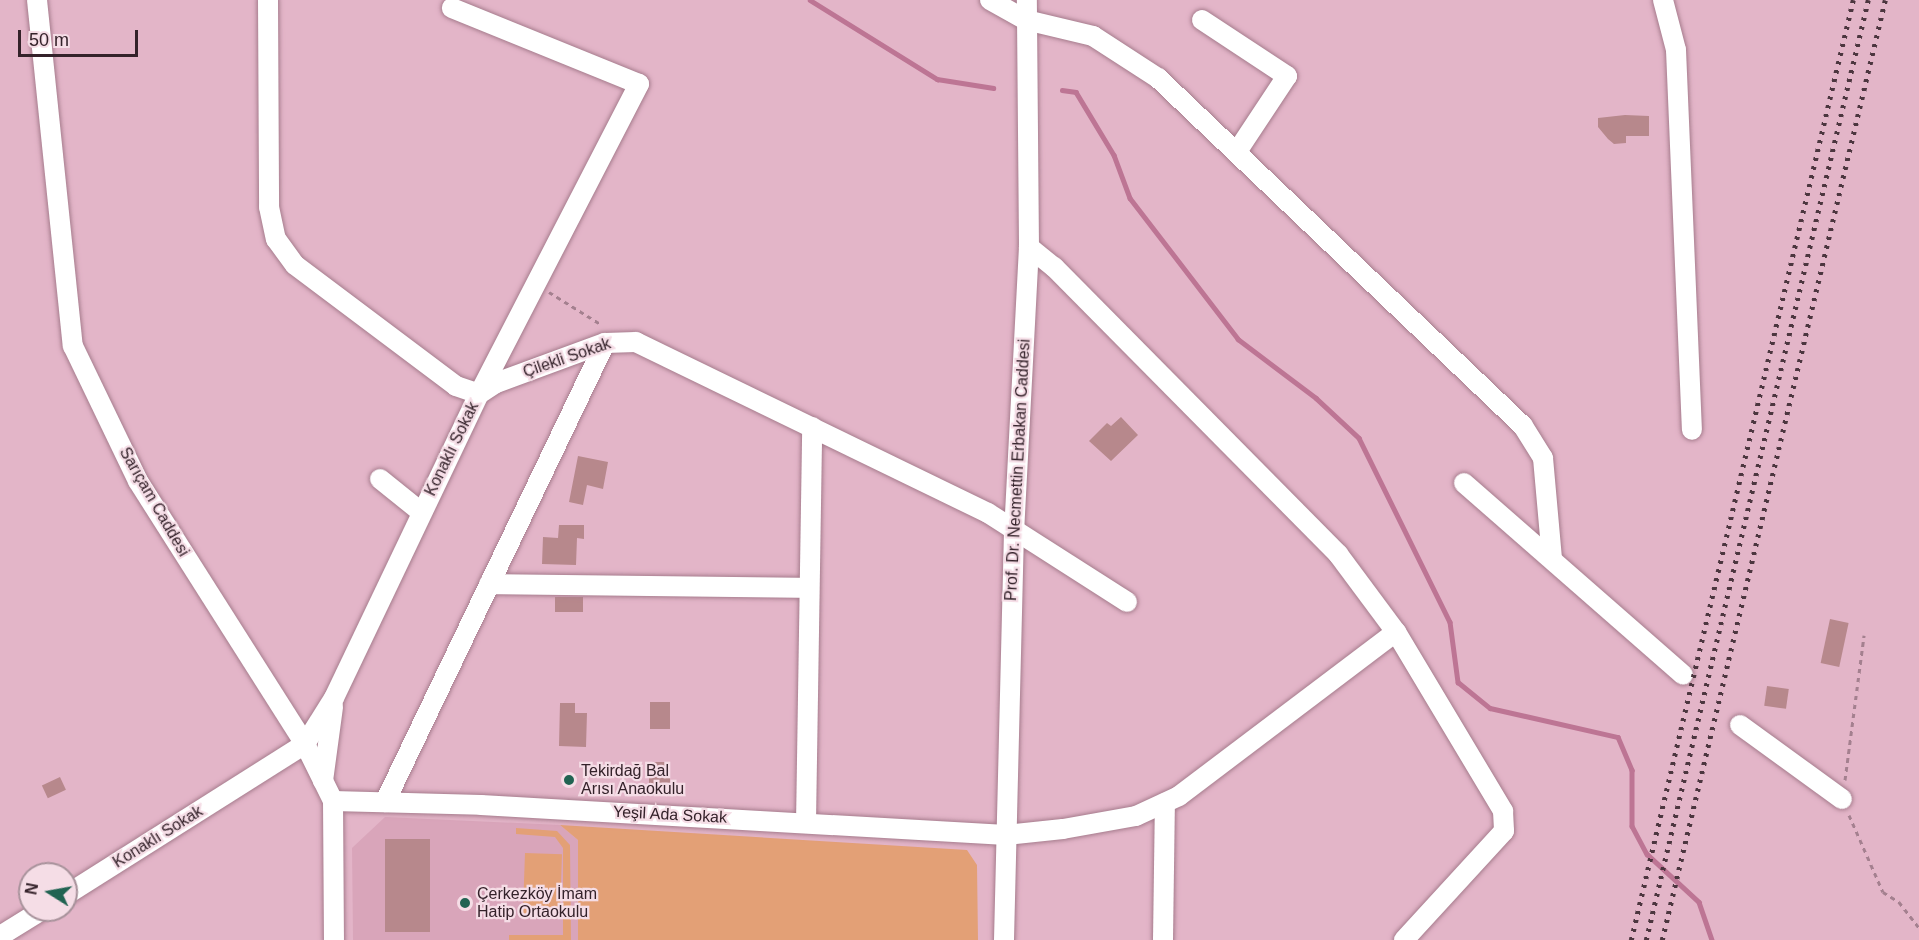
<!DOCTYPE html>
<html>
<head>
<meta charset="utf-8">
<style>
  body { margin:0 }
  #map { position:relative; width:1919px; height:940px; overflow:hidden; background:#e3b5c8; font-family:Arial,sans-serif }
  div>[style] { position:absolute }
  [style*='--x'] { left:calc(var(--x)*1px); top:calc(var(--y)*1px); width:calc(var(--w)*1px); rotate:calc(var(--a)*1deg) }
  .built>* { inset:0; background:#d9a5ba }
  .green>* { inset:0; background:#e3a076; transform-origin:0 0 }
  .stream>* { height:4.5px; margin:-2.25px; padding:0 2.25px; transform-origin:2.25px; border-radius:2.25px; background:#bd7594 }
  .building>* { inset:0; background:#b7888c; transform-origin:0 0 }
  .path>* { height:3px; margin-top:-1.5px; transform-origin:0; background:repeating-linear-gradient(90deg,#a4808f 0 4.5px,transparent 0 9px) }
  .roads { filter:drop-shadow(0 0 2px #a67c8d) drop-shadow(0 0 2px #a67c8d) }
  .minor>* { height:20px; margin:-10px; padding:0 10px; transform-origin:10px; border-radius:10px; background:#fff }
  .rail>* { height:4.5px; margin-top:-2.25px; transform-origin:0; background:repeating-linear-gradient(90deg,#4c363f 0 3px,transparent 0 9px) }
  .dots>* { width:16px; height:16px; translate:-50% -50%; box-sizing:border-box; border:3px solid #f5dde6; border-radius:50% }
  span { translate:-50% -50%; white-space:nowrap; text-align:center; line-height:1.15; -webkit-text-stroke:4.5px #f5dde6; paint-order:stroke }
  .street-label { font-size:16px; color:#34222a }
  .poi-label { font-size:16px; color:#34222a }
  .left { translate:0 -50%; text-align:left }
  .north { position:absolute; left:18px; top:862px; width:60px; height:60px; box-sizing:border-box; background:#f5dde6; border:2px solid #a8929b; border-radius:50%; rotate:281deg; font-size:16px; font-weight:700; line-height:24px; text-align:center; color:#34222a }
  .north::after { content:''; display:block; margin:auto; width:21px; height:27px; background:#216352; clip-path:polygon(50% 0,100% 100%,50% 72%,0 100%) }
  .scale { position:absolute; left:18px; top:30px; width:120px; height:27px; box-sizing:border-box; border:3px solid #34222a; border-top:0; padding-left:8px; font-size:18px; line-height:21px; white-space:nowrap; color:#34222a; -webkit-text-stroke:4px #f5dde6; paint-order:stroke }
</style>
</head>
<body>
<div id="map">
  <div class="built">
    <i style="clip-path:polygon(385px 817px,560px 825px,578px 840px,579px 940px,353px 940px,352px 848px)"></i>
  </div>
  <div class="green">
    <i style="clip-path:polygon(560px 825px,967px 850px,977px 865px,978px 940px,578px 940px,578px 840px)"></i>
    <i style="clip-path:polygon(516px 828px,557px 831px,570px 845px,571px 940px,509px 940px,509px 935px,563px 935px,563px 848px,555px 837px,516px 834px)"></i>
    <i style="left:525px;top:853px;width:37px;height:64px;rotate:2deg"></i>
  </div>
  <div class="stream">
    <i style="--x:810;--y:0;--w:150;--a:31.9"></i>
    <i style="--x:937;--y:79;--w:57;--a:9.1"></i>
    <i style="--x:1062;--y:90;--w:14;--a:8"></i>
    <i style="--x:1076;--y:92;--w:74;--a:58.9"></i>
    <i style="--x:1114;--y:155;--w:46;--a:69.6"></i>
    <i style="--x:1130;--y:198;--w:178;--a:52.5"></i>
    <i style="--x:1238;--y:339;--w:98;--a:37.1"></i>
    <i style="--x:1316;--y:398;--w:59;--a:42.9"></i>
    <i style="--x:1359;--y:438;--w:205;--a:63.7"></i>
    <i style="--x:1450;--y:622;--w:61;--a:82.4"></i>
    <i style="--x:1458;--y:682;--w:41;--a:39.1"></i>
    <i style="--x:1490;--y:708;--w:131;--a:12.8"></i>
    <i style="--x:1618;--y:737;--w:36;--a:67"></i>
    <i style="--x:1632;--y:770;--w:56;--a:90"></i>
    <i style="--x:1632;--y:826;--w:32;--a:62"></i>
    <i style="--x:1647;--y:854;--w:71;--a:42.7"></i>
    <i style="--x:1699;--y:902;--w:40;--a:71.1"></i>
  </div>
  <div class="building">
    <i style="clip-path:polygon(1625px 115px,1649px 116px,1649px 136px,1626px 136px,1626px 143px,1614px 144px,1608px 139px,1598px 127px,1598px 118px)"></i>
    <i style="clip-path:polygon(1121px 417px,1138px 435px,1111px 461px,1089px 441px,1107px 423px,1111px 426px)"></i>
    <i style="clip-path:polygon(578px 456px,608px 462px,603px 489px,587px 485px,583px 505px,569px 502px)"></i>
    <i style="clip-path:polygon(559px 525px,584px 525px,584px 539px,577px 538px,576px 565px,542px 564px,543px 537px,558px 538px)"></i>
    <i style="left:555px;top:597px;width:28px;height:15px"></i>
    <i style="left:1830px;top:619px;width:19px;height:45px;rotate:12deg"></i>
    <i style="left:1767px;top:686px;width:22px;height:20px;rotate:8deg"></i>
    <i style="left:650px;top:702px;width:20px;height:27px"></i>
    <i style="clip-path:polygon(560px 703px,575px 703px,575px 713px,587px 713px,586px 747px,559px 746px)"></i>
    <i style="left:649px;top:762px;width:21px;height:27px"></i>
    <i style="left:60px;top:777px;width:14px;height:20px;rotate:65deg"></i>
    <i style="left:385px;top:839px;width:45px;height:93px"></i>
  </div>
  <div class="path">
    <i style="--x:549;--y:292;--w:62;--a:31.9"></i>
    <i style="--x:1845;--y:780;--w:146;--a:-82.5"></i>
    <i style="--x:1849;--y:815;--w:84;--a:66.2"></i>
    <i style="--x:1883;--y:892;--w:19;--a:32"></i>
    <i style="--x:1899;--y:902;--w:33;--a:52"></i>
  </div>
  <div class="roads">
    <div class="minor">
      <i style="--x:37;--y:0;--w:348;--a:84.1"></i>
      <i style="--x:73;--y:346;--w:150;--a:64.3"></i>
      <i style="--x:138;--y:481;--w:312;--a:57.6"></i>
      <i style="--x:305;--y:744;--w:64;--a:63.8"></i>
      <i style="--x:333;--y:801;--w:139;--a:89.6"></i>
      <i style="--x:268;--y:0;--w:207;--a:89.7"></i>
      <i style="--x:269;--y:207;--w:33;--a:78"></i>
      <i style="--x:276;--y:239;--w:32;--a:54"></i>
      <i style="--x:295;--y:265;--w:201;--a:36.9"></i>
      <i style="--x:456;--y:386;--w:24;--a:19"></i>
      <i style="--x:990;--y:0;--w:41;--a:29.1"></i>
      <i style="--x:1026;--y:20;--w:69;--a:13.4"></i>
      <i style="--x:1093;--y:36;--w:77;--a:32.9"></i>
      <i style="--x:1158;--y:78;--w:504;--a:43.63"></i>
      <i style="--x:1523;--y:426;--w:38;--a:58"></i>
      <i style="--x:1543;--y:458;--w:100;--a:84.9"></i>
      <i style="--x:1663;--y:0;--w:52;--a:75.4"></i>
      <i style="--x:1676;--y:50;--w:380;--a:87.6"></i>
      <i style="--x:1202;--y:20;--w:102;--a:33.4"></i>
      <i style="--x:1287;--y:76;--w:92;--a:123.5"></i>
      <i style="--x:1029;--y:247;--w:32;--a:39"></i>
      <i style="--x:1054;--y:267;--w:404;--a:45.3"></i>
      <i style="--x:1338;--y:554;--w:97;--a:53.4"></i>
      <i style="--x:1396;--y:632;--w:209;--a:59.1"></i>
      <i style="--x:1503;--y:811;--w:20;--a:87"></i>
      <i style="--x:1504;--y:831;--w:148;--a:132.5"></i>
      <i style="--x:479;--y:394;--w:20;--a:-33"></i>
      <i style="--x:496;--y:383;--w:116;--a:-20.2"></i>
      <i style="--x:605;--y:343;--w:31;--a:-2"></i>
      <i style="--x:636;--y:342;--w:391;--a:25.9"></i>
      <i style="--x:988;--y:513;--w:165;--a:32.6"></i>
      <i style="--x:380;--y:479;--w:53;--a:38.8"></i>
      <i style="--x:1464;--y:483;--w:291;--a:41.2"></i>
      <i style="--x:489;--y:584;--w:320;--a:0.7"></i>
      <i style="--x:1740;--y:725;--w:126;--a:36"></i>
      <i style="--x:323;--y:781;--w:75;--a:-82.3"></i>
      <i style="--x:333;--y:801;--w:148;--a:1.5"></i>
      <i style="--x:481;--y:805;--w:526;--a:3.27"></i>
      <i style="--x:1006;--y:835;--w:57;--a:-6"></i>
      <i style="--x:1063;--y:829;--w:74;--a:-10.1"></i>
      <i style="--x:1136;--y:816;--w:47;--a:-24.9"></i>
      <i style="--x:1179;--y:796;--w:272;--a:-37.1"></i>
      <i style="--x:385;--y:802;--w:509;--a:-64.39"></i>
      <i style="--x:806;--y:823;--w:396;--a:-89.1"></i>
      <i style="--x:66;--y:895;--w:283;--a:-32.3"></i>
      <i style="--x:305;--y:744;--w:54;--a:-57.8"></i>
      <i style="--x:334;--y:698;--w:337;--a:-64.5"></i>
      <i style="--x:479;--y:394;--w:349;--a:-62.7"></i>
      <i style="--x:639;--y:84;--w:202;--a:-157.9"></i>
      <i style="--x:0;--y:936;--w:49;--a:-31.8"></i>
      <i style="--x:1004;--y:940;--w:407;--a:-88.6"></i>
      <i style="--x:1014;--y:533;--w:286;--a:-87"></i>
      <i style="--x:1029;--y:247;--w:247;--a:-90.5"></i>
      <i style="--x:1163;--y:940;--w:137;--a:-89.2"></i>
    </div>
  </div>
  <div class="rail">
    <i style="--x:1631;--y:940;--w:966;--a:-76.71"></i>
    <i style="--x:1646;--y:940;--w:966;--a:-76.71"></i>
    <i style="--x:1662;--y:940;--w:966;--a:-76.65"></i>
  </div>
  <div class="dots">
    <i style="left:569px;top:780px;background:#216352"></i>
    <i style="left:465px;top:903px;background:#216352"></i>
  </div>
  <div class="street-label">
    <span style="left:567px;top:358px;rotate:-19deg">Çilekli Sokak</span>
    <span style="left:452px;top:449px;rotate:-64deg">Konaklı Sokak</span>
    <span style="left:1018px;top:470px;rotate:-87deg">Prof. Dr. Necmettin Erbakan Caddesi</span>
    <span style="left:154px;top:502px;rotate:60deg">Sarıçam Caddesi</span>
    <span style="left:670px;top:815px;rotate:3deg">Yeşil Ada Sokak</span>
    <span style="left:158px;top:837px;rotate:-32deg">Konaklı Sokak</span>
  </div>
  <div class="poi-label">
    <span class="left" style="left:581px;top:780px">Tekirdağ Bal<br>Arısı Anaokulu</span>
    <span class="left" style="left:477px;top:903px">Çerkezköy İmam<br>Hatip Ortaokulu</span>
  </div>
  <div class="north">N</div>
  <div class="scale">50 m</div>
</div>
</body>
</html>
